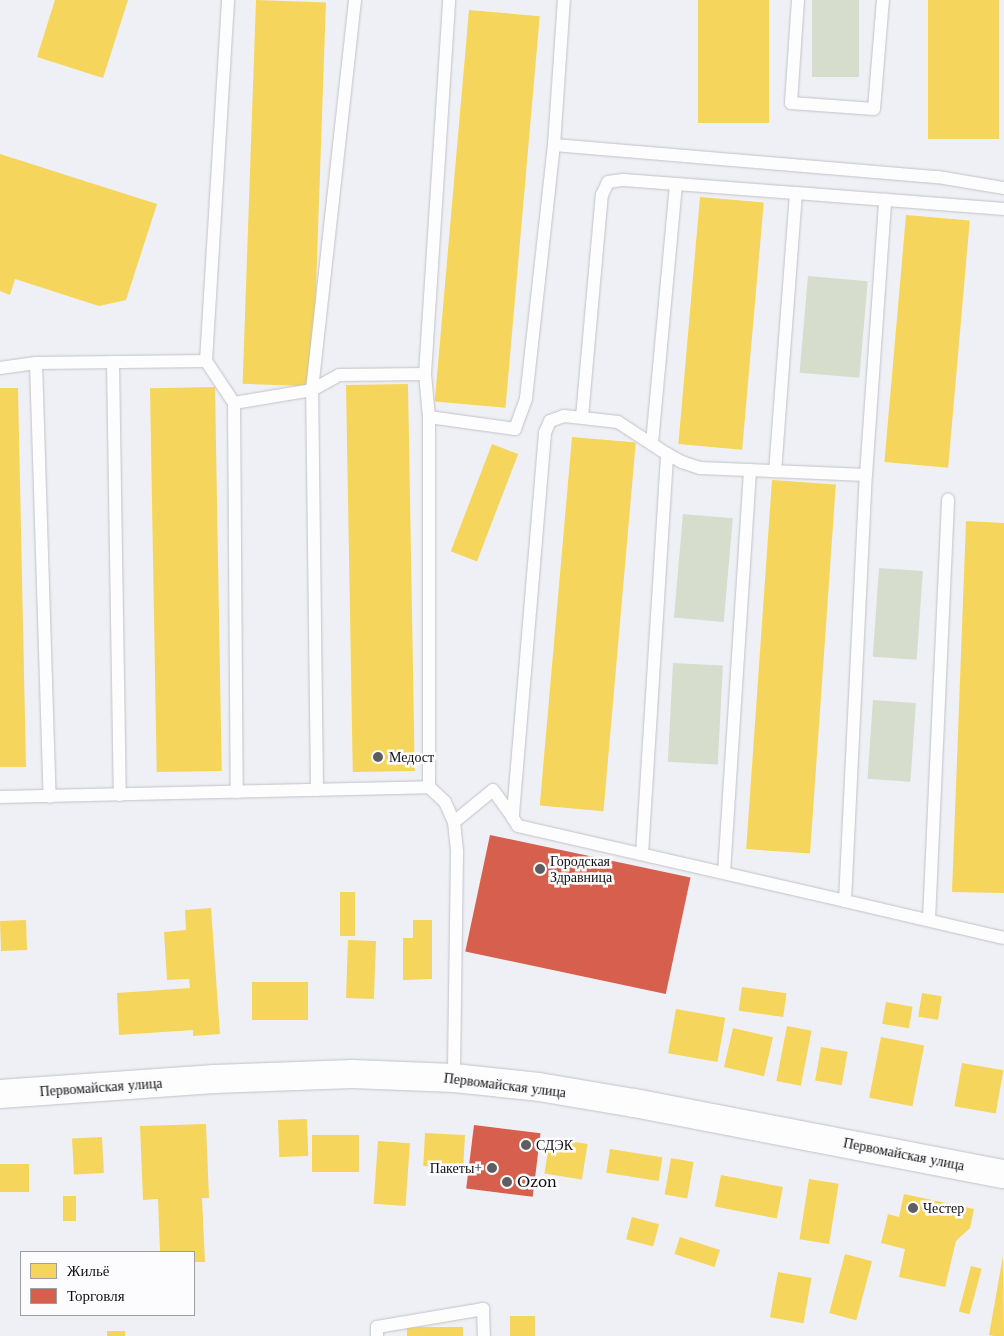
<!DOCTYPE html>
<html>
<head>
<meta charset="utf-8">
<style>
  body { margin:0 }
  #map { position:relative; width:1004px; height:1336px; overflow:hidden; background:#eff0f5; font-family:"Libre Baskerville",serif }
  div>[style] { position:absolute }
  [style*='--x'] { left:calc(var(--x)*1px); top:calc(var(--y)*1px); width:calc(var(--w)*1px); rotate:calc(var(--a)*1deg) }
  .green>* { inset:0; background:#d6ddcd; transform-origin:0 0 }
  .homes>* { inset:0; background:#f6d55c; transform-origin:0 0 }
  .shops>* { inset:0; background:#d6604d; transform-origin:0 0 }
  .roads { filter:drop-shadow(0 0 1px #c1c2c6) drop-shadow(0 0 1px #c1c2c6) }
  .lane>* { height:12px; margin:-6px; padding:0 6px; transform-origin:6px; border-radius:6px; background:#fdfdfe }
  .secondary>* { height:28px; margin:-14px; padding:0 14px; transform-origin:14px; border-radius:14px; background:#fdfdfe }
  .dots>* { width:14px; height:14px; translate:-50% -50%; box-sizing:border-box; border:2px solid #fcfcfe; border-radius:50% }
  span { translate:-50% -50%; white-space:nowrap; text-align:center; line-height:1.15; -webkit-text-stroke:5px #fcfcfe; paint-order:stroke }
  .poi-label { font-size:14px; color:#101013 }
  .left { translate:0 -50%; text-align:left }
  .right { translate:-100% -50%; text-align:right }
  .street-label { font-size:14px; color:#101013 }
  .legend { position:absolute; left:20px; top:1251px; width:175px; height:65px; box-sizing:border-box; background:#fcfcfe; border:1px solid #9e9ea0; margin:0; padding:6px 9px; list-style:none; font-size:15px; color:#101013 }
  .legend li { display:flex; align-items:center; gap:10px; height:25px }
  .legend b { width:25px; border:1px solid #9e9ea0 }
</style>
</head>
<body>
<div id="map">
  <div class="green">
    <i style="left:812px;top:0;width:47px;height:77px"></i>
    <i style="left:808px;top:276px;width:60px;height:97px;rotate:5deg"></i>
    <i style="left:683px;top:514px;width:50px;height:104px;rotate:5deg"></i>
    <i style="left:879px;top:568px;width:44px;height:89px;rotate:4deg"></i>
    <i style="left:673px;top:663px;width:50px;height:99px;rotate:3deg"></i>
    <i style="left:873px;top:700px;width:43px;height:79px;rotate:4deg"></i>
  </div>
  <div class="homes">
    <i style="clip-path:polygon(55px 0,128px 0,103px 78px,37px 57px)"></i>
    <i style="left:256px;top:0;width:70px;height:384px;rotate:2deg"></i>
    <i style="left:698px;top:0;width:71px;height:123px"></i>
    <i style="left:928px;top:0;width:71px;height:139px"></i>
    <i style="left:469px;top:10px;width:71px;height:393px;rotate:5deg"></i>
    <i style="clip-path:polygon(0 154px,157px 204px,126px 300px,99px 306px,15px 279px,10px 295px,0 291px)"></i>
    <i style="left:700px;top:197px;width:64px;height:248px;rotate:5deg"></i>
    <i style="left:906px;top:215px;width:64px;height:248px;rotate:5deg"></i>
    <i style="left:408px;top:384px;width:387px;height:62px;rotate:89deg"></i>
    <i style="left:215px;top:387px;width:384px;height:65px;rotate:89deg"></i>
    <i style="clip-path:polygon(0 388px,18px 388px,26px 767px,0 767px)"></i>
    <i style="left:572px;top:437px;width:64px;height:370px;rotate:5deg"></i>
    <i style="left:492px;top:444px;width:28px;height:115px;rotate:21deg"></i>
    <i style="left:772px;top:480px;width:64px;height:370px;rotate:4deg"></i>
    <i style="clip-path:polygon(966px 521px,1004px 523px,1004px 893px,952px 892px)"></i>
    <i style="left:340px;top:892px;width:15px;height:44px"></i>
    <i style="clip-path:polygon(211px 908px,220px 1034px,193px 1036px,193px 1030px,119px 1035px,117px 993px,190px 988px,189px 979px,167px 980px,164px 932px,186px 930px,185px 910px)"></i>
    <i style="left:26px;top:920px;width:30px;height:26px;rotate:88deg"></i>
    <i style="clip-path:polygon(413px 920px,432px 920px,432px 979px,403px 980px,403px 938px,413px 938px)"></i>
    <i style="left:348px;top:940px;width:28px;height:58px;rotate:2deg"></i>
    <i style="left:252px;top:982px;width:56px;height:38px"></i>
    <i style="left:742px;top:987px;width:45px;height:24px;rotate:8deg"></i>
    <i style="left:922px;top:993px;width:20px;height:24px;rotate:9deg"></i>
    <i style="left:886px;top:1002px;width:27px;height:22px;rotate:10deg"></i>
    <i style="left:676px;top:1009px;width:50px;height:45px;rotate:10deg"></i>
    <i style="left:787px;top:1026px;width:25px;height:56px;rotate:11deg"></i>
    <i style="left:733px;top:1028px;width:41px;height:40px;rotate:13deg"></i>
    <i style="left:881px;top:1037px;width:44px;height:62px;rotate:11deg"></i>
    <i style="left:821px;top:1047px;width:27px;height:34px;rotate:10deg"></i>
    <i style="left:962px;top:1063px;width:42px;height:44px;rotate:10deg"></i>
    <i style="left:307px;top:1119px;width:37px;height:29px;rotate:88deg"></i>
    <i style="clip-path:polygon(206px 1124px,209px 1198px,202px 1198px,205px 1262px,194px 1262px,194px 1252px,160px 1252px,158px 1199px,143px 1200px,140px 1126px)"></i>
    <i style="left:425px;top:1133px;width:40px;height:33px;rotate:3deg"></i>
    <i style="left:312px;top:1135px;width:47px;height:37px"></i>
    <i style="left:102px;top:1137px;width:36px;height:30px;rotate:87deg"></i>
    <i style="left:550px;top:1138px;width:38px;height:36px;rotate:9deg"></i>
    <i style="left:378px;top:1141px;width:32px;height:63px;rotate:4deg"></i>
    <i style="left:610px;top:1149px;width:53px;height:24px;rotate:9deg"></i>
    <i style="left:671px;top:1158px;width:23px;height:37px;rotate:10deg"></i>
    <i style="left:0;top:1164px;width:29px;height:28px"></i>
    <i style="left:721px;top:1175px;width:63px;height:32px;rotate:11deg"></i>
    <i style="left:809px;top:1179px;width:30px;height:61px;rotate:9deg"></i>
    <i style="clip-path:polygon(904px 1194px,974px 1209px,970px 1228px,956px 1241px,945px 1287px,899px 1277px,905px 1249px,881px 1243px,888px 1214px,899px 1217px)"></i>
    <i style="left:63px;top:1196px;width:13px;height:25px"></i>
    <i style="left:632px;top:1217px;width:28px;height:23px;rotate:15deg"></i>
    <i style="left:680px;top:1237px;width:42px;height:18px;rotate:18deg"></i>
    <i style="left:845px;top:1254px;width:28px;height:61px;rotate:15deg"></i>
    <i style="clip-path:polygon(1003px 1256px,1004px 1336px,994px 1336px,989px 1335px)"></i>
    <i style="left:971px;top:1266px;width:11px;height:47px;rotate:15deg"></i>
    <i style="left:778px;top:1272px;width:34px;height:46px;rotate:10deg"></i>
    <i style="left:535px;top:1316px;width:20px;height:25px;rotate:90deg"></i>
    <i style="left:407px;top:1327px;width:56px;height:9px"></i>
    <i style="left:107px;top:1331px;width:18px;height:5px"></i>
  </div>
  <div class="shops">
    <i style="left:490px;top:835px;width:205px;height:119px;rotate:12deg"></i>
    <i style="left:474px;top:1125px;width:67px;height:64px;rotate:7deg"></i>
  </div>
  <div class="roads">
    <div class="lane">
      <i style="--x:798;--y:0;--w:103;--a:93.9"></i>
      <i style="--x:791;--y:103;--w:83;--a:4.1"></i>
      <i style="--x:874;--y:109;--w:109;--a:-85.3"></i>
      <i style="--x:554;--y:145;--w:385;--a:4.8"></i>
      <i style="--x:938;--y:177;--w:67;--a:9.5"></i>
      <i style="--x:796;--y:193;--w:209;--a:4.4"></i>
      <i style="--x:206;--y:361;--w:362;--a:-86.5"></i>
      <i style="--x:113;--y:362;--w:433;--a:89.1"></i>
      <i style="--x:36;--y:363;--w:434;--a:88.2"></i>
      <i style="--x:0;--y:368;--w:36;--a:-8"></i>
      <i style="--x:36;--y:363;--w:170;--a:-0.7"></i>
      <i style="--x:206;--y:361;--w:50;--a:56.3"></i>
      <i style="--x:234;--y:403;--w:79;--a:-9.5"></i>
      <i style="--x:312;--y:390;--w:31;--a:-29"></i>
      <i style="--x:339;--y:375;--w:86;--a:-0.7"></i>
      <i style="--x:425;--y:374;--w:43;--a:84.7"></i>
      <i style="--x:429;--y:417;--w:370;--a:90"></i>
      <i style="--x:425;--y:374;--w:375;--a:-86.3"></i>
      <i style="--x:234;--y:403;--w:389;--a:89.6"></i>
      <i style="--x:429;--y:417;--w:87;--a:7.9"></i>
      <i style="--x:515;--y:429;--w:33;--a:-70"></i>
      <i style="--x:526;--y:398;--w:255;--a:-83.7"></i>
      <i style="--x:554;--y:145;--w:145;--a:-86.1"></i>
      <i style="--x:582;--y:417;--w:223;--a:-84.9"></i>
      <i style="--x:602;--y:195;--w:14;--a:-65"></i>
      <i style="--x:608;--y:182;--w:15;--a:-8"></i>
      <i style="--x:623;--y:180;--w:173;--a:4.3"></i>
      <i style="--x:796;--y:193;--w:279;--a:94.3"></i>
      <i style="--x:652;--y:443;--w:260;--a:-84.7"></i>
      <i style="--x:866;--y:475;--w:276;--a:-86"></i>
      <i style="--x:317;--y:790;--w:400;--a:-90.7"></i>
      <i style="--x:312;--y:390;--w:392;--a:-83.7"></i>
      <i style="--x:0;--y:797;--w:429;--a:-1.3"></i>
      <i style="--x:429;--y:787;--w:22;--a:43"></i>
      <i style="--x:445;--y:802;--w:22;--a:66"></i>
      <i style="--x:454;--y:822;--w:31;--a:84"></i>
      <i style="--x:457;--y:853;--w:225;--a:90.8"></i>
      <i style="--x:454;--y:822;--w:50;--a:-39.4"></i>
      <i style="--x:493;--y:790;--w:34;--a:54"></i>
      <i style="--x:513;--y:818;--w:9;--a:58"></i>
      <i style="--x:518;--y:826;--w:335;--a:12.9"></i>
      <i style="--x:845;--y:901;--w:427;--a:-87.2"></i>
      <i style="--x:866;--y:475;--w:166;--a:-177.6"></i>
      <i style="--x:700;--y:468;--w:19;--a:-162"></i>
      <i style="--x:682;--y:462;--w:17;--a:-152"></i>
      <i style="--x:667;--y:454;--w:59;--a:-146.9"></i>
      <i style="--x:618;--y:422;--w:54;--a:-173.7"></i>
      <i style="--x:564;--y:416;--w:15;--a:160"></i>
      <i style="--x:550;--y:421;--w:13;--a:113"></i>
      <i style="--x:545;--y:433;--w:386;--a:94.8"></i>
      <i style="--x:642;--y:854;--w:401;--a:-86.4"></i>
      <i style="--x:724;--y:873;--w:404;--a:-86.3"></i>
      <i style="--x:845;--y:901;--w:163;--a:13.1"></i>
      <i style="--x:929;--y:920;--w:421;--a:-87.4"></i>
      <i style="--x:377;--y:1336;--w:9;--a:-90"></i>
      <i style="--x:377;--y:1327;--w:108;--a:-9.6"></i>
      <i style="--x:483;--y:1309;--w:27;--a:88"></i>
    </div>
    <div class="secondary">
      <i style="--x:0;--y:1094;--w:215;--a:-4"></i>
      <i style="--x:214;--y:1079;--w:138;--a:-2.1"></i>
      <i style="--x:352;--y:1074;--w:102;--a:2.2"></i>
      <i style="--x:454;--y:1078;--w:85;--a:6"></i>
      <i style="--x:539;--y:1087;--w:96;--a:9.6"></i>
      <i style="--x:634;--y:1103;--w:377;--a:10.9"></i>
    </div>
  </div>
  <div class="dots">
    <i style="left:378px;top:757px;background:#5e5e62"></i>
    <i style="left:540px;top:869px;background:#5e5e62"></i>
    <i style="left:526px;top:1145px;background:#5e5e62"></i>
    <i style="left:492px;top:1168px;background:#5e5e62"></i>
    <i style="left:507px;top:1182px;background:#5e5e62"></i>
    <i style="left:913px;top:1208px;background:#5e5e62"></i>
  </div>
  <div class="poi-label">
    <span class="left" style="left:389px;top:757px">Медост</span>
    <span class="left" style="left:550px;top:869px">Городская<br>Здравница</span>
    <span class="left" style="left:536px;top:1145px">СДЭК</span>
    <span class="right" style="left:482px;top:1168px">Пакеты+</span>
    <span class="left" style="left:517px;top:1182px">Ozon</span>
    <span class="left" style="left:923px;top:1208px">Честер</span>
  </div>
  <div class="street-label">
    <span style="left:505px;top:1085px;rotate:7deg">Первомайская улица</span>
    <span style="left:101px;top:1087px;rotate:-4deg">Первомайская улица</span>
    <span style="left:904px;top:1154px;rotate:11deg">Первомайская улица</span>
  </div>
  <ul class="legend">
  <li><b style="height:14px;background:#f6d55c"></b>Жильё</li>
  <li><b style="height:14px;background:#d6604d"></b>Торговля</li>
  </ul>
</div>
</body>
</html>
